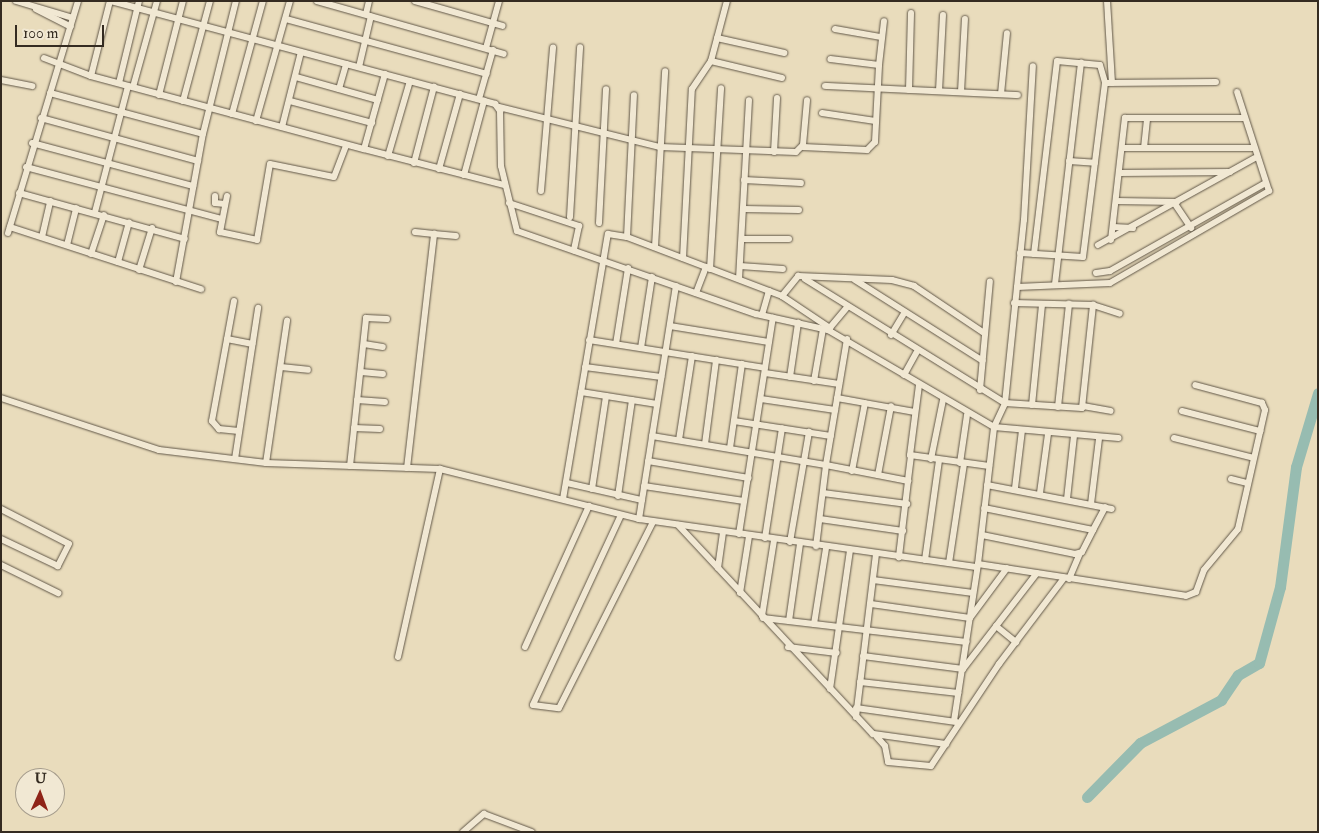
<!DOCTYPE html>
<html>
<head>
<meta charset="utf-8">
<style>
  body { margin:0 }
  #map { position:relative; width:1319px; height:833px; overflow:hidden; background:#e9dcbc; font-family:"IM FELL Double Pica",serif }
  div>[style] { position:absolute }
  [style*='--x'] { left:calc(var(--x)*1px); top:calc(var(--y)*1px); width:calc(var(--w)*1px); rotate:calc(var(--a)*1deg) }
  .river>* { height:11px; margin:-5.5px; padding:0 5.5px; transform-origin:5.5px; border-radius:5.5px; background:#97bcb1 }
  .roads { filter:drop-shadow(0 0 1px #615748) drop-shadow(0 0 1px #615748) }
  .street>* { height:6px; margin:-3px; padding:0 3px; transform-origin:3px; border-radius:3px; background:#f1e8d3 }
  span { translate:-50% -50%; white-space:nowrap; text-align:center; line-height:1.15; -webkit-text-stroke:4px #f1e8d3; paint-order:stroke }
  .frame { position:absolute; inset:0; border:2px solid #342b21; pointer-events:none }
  .north { position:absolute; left:15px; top:768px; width:50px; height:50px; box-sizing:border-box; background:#f1e8d3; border:1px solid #a59c8c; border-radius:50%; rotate:2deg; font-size:14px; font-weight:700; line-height:20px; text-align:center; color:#342b21 }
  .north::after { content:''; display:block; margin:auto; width:18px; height:22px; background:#8f2418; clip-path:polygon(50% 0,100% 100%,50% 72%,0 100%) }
  .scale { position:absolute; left:15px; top:25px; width:89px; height:22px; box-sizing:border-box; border:2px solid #342b21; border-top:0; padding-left:6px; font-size:15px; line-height:18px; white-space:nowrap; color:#342b21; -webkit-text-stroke:4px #f1e8d3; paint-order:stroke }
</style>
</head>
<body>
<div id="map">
  <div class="river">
    <i style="--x:1087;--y:797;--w:76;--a:-45.5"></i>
    <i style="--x:1140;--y:743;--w:92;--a:-28"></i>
    <i style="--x:1221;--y:700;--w:30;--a:-56"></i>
    <i style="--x:1238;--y:675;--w:24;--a:-30"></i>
    <i style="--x:1259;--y:663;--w:79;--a:-74.6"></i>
    <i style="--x:1280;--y:587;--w:121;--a:-82.4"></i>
    <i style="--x:1296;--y:467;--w:77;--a:-73.4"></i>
  </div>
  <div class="roads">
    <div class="street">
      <i style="--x:16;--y:1;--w:59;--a:16.6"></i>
      <i style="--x:111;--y:1;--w:398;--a:15"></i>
      <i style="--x:495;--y:104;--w:9;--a:54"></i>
      <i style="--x:500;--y:111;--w:55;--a:89"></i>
      <i style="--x:501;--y:166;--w:67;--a:76.2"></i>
      <i style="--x:517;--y:231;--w:253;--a:19.2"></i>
      <i style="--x:756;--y:314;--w:74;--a:12.5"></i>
      <i style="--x:828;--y:330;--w:192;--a:30.3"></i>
      <i style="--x:994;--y:427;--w:26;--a:-65"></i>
      <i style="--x:1005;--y:403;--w:184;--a:-84.1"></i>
      <i style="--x:1024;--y:220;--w:154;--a:-86.7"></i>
      <i style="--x:317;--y:1;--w:194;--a:15.8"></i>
      <i style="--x:415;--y:1;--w:91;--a:15.9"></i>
      <i style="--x:1107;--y:1;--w:82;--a:86.5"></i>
      <i style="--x:36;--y:9;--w:39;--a:27"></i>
      <i style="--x:366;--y:14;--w:13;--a:-77"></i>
      <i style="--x:286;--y:19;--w:208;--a:15.3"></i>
      <i style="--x:835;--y:29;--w:47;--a:9.9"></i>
      <i style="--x:717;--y:38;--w:69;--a:12.6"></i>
      <i style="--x:486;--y:48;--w:49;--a:-74.5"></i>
      <i style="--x:44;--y:58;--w:50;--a:21"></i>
      <i style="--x:91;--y:76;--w:283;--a:15"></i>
      <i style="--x:364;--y:149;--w:78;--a:-74.4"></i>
      <i style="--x:711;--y:61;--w:73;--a:13.5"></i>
      <i style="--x:879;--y:65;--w:44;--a:-83.5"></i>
      <i style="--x:359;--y:67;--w:52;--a:-76.8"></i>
      <i style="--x:91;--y:76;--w:77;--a:-75.8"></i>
      <i style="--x:296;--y:77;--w:85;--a:15.7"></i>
      <i style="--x:1;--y:80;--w:32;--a:11"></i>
      <i style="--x:119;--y:83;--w:84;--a:-76.3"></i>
      <i style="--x:825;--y:86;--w:193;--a:2.7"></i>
      <i style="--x:133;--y:87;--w:89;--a:-74.4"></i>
      <i style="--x:339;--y:89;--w:26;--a:-74"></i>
      <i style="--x:909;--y:90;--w:77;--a:-88.5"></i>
      <i style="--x:939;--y:91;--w:76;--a:-87"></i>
      <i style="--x:961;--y:92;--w:73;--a:-86.9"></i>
      <i style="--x:50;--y:93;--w:158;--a:15"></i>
      <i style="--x:1001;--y:94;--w:61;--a:-84.4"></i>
      <i style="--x:159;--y:95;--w:97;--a:-75.7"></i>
      <i style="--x:479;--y:99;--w:51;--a:-74.1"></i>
      <i style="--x:183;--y:101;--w:104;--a:-74.9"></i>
      <i style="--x:290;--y:101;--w:85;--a:15"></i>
      <i style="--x:499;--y:107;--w:166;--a:14"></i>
      <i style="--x:660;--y:147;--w:136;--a:2.1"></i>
      <i style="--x:796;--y:152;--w:10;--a:-45"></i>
      <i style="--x:803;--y:145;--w:45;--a:-84.9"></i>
      <i style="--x:822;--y:113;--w:54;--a:8.6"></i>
      <i style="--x:232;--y:114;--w:117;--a:-74.7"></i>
      <i style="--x:41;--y:118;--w:163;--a:15.3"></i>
      <i style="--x:256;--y:121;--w:125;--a:-74.2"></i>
      <i style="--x:282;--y:127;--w:77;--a:-75.8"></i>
      <i style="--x:32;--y:143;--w:167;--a:15"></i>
      <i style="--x:803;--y:147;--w:64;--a:2.7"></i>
      <i style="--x:867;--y:150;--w:11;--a:-45"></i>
      <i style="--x:875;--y:142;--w:77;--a:-87"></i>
      <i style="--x:879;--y:65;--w:49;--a:-173"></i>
      <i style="--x:1122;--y:148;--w:130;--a:0"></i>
      <i style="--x:1144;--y:148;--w:30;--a:-84"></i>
      <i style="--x:364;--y:149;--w:145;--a:14.4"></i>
      <i style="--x:774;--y:152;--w:54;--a:-86.8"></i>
      <i style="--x:388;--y:156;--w:78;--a:-73.7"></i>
      <i style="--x:1069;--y:161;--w:26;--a:4"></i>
      <i style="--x:414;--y:163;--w:79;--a:-75.3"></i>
      <i style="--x:26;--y:167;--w:202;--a:14.9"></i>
      <i style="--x:439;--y:169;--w:78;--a:-74.4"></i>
      <i style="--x:1119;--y:173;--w:111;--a:-0.5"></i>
      <i style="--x:464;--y:175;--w:77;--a:-74.9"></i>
      <i style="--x:744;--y:180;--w:57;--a:3"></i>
      <i style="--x:541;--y:191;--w:144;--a:-85.2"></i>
      <i style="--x:19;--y:193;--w:172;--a:15.5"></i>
      <i style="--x:215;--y:196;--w:7;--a:90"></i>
      <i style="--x:215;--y:203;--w:10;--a:6"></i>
      <i style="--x:227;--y:196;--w:37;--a:101"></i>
      <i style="--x:220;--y:232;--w:38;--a:12"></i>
      <i style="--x:257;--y:240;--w:77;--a:-80.3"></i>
      <i style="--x:270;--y:164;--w:65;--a:11.5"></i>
      <i style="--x:334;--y:177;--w:34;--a:-69"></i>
      <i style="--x:1116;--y:201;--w:61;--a:0.9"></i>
      <i style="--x:509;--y:203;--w:74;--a:18.2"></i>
      <i style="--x:579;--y:226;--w:25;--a:102"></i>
      <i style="--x:1175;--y:204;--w:29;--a:56"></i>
      <i style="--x:744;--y:209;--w:55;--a:1"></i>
      <i style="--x:95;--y:212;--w:130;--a:-75.3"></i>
      <i style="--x:570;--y:217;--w:170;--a:-86.6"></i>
      <i style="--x:599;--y:223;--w:134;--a:-87"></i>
      <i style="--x:10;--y:227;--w:201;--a:18"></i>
      <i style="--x:1113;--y:227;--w:20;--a:3"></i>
      <i style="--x:415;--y:232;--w:19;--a:6"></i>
      <i style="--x:8;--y:233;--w:242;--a:-73.2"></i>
      <i style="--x:42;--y:237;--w:37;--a:-77"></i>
      <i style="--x:627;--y:237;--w:142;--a:-87.2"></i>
      <i style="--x:742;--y:239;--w:47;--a:0"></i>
      <i style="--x:1111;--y:240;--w:123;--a:-83.5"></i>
      <i style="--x:1125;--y:118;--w:119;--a:0"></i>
      <i style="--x:67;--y:245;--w:38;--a:-76"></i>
      <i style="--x:1098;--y:245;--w:179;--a:-29"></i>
      <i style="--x:655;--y:247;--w:176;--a:-86.7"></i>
      <i style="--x:1020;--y:253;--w:63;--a:3.6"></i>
      <i style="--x:1083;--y:257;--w:175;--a:-82.8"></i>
      <i style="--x:1105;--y:83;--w:111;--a:-0.5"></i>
      <i style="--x:91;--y:254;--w:41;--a:-71.6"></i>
      <i style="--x:1034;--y:254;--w:194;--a:-83.2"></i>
      <i style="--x:1057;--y:61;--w:43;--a:5.3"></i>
      <i style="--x:1100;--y:65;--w:19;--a:74"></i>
      <i style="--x:683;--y:258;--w:169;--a:-87"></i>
      <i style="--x:692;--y:89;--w:34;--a:-56"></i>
      <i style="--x:711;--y:61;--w:62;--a:-75.1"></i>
      <i style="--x:118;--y:262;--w:41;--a:-74.6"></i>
      <i style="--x:740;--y:266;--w:43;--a:4"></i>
      <i style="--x:710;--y:269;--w:181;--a:-86.5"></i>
      <i style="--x:139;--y:270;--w:44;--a:-72.8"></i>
      <i style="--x:1096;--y:273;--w:14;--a:-8"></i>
      <i style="--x:1110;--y:271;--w:177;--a:-29.5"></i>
      <i style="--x:739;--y:279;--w:179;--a:-86.8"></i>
      <i style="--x:805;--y:279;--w:235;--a:31.8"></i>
      <i style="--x:1005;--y:403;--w:77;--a:3.7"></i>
      <i style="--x:1082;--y:408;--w:104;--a:-83.9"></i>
      <i style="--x:855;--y:280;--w:151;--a:32.3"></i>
      <i style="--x:176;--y:282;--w:150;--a:-79.7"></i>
      <i style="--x:203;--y:134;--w:137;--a:-76.1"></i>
      <i style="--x:1055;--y:284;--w:223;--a:-83.3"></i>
      <i style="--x:1017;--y:287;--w:93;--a:-2.5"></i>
      <i style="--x:1110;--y:283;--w:184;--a:-30.1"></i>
      <i style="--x:1269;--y:191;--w:104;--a:-107.9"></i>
      <i style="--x:696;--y:293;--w:28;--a:-69"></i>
      <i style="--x:782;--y:296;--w:26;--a:-51"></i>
      <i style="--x:798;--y:276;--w:94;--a:2.4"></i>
      <i style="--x:892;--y:280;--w:23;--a:15"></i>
      <i style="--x:914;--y:286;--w:84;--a:33.9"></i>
      <i style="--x:234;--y:301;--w:122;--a:100.4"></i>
      <i style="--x:212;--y:421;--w:11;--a:49"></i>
      <i style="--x:219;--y:429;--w:20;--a:6"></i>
      <i style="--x:1014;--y:303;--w:79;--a:1.5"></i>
      <i style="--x:1093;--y:305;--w:28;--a:18"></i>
      <i style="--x:762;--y:315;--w:25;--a:-74"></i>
      <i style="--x:670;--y:326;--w:100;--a:9.2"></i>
      <i style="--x:828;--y:330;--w:30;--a:-50"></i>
      <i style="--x:891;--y:335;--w:26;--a:-59"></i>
      <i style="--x:227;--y:339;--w:26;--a:11"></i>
      <i style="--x:847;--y:339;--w:128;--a:99.5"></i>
      <i style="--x:826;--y:465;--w:84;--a:11"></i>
      <i style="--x:908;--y:481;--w:77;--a:96.8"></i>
      <i style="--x:589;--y:340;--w:178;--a:9"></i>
      <i style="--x:364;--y:344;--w:19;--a:9"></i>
      <i style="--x:616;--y:344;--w:77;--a:-81"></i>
      <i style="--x:641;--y:348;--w:72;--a:-81.2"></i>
      <i style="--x:281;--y:367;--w:27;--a:6"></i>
      <i style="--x:585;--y:367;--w:77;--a:7.5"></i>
      <i style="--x:361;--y:372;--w:22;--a:5"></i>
      <i style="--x:765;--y:373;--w:75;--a:8.5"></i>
      <i style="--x:904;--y:375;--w:26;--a:-61"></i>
      <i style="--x:790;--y:377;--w:55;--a:-81.6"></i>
      <i style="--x:814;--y:381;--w:53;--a:-80.2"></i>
      <i style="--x:919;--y:385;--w:71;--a:97.3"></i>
      <i style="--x:910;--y:455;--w:80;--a:7.9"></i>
      <i style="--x:980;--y:390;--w:109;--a:-84.8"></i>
      <i style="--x:581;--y:392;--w:77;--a:9"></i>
      <i style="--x:1;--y:398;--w:166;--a:18.2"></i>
      <i style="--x:159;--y:450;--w:108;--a:6.9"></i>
      <i style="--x:266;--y:463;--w:174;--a:2"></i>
      <i style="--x:440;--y:469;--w:205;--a:14.1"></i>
      <i style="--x:639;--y:519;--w:341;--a:8.1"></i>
      <i style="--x:837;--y:398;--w:79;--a:10.2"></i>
      <i style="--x:761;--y:399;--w:75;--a:8.5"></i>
      <i style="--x:357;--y:400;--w:28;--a:4"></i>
      <i style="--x:1032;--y:405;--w:101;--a:-84.3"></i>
      <i style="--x:1083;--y:406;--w:28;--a:10"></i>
      <i style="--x:1058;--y:407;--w:104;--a:-83.9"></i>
      <i style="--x:1182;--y:411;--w:81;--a:14.4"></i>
      <i style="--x:734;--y:421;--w:98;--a:8.8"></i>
      <i style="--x:354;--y:428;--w:26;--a:2"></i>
      <i style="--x:652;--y:436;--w:176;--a:9.5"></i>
      <i style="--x:826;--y:465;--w:82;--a:97"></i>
      <i style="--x:1174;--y:438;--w:82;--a:14"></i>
      <i style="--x:679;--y:440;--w:85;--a:-81.2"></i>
      <i style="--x:705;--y:444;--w:85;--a:-82.5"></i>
      <i style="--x:730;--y:448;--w:85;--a:-81.9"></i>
      <i style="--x:235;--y:459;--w:153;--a:-81.3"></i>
      <i style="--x:931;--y:459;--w:60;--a:-78.5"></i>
      <i style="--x:648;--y:461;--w:102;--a:9.6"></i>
      <i style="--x:266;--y:463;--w:144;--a:-81.6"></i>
      <i style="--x:960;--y:463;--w:49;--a:-81.7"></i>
      <i style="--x:350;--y:466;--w:149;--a:-83.8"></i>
      <i style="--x:366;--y:318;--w:21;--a:3"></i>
      <i style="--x:407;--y:468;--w:236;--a:-83.4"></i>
      <i style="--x:434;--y:234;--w:22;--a:5"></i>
      <i style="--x:852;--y:471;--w:69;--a:-79.2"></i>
      <i style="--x:878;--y:475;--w:70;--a:-79.3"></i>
      <i style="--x:1231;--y:479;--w:16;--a:14"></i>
      <i style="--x:908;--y:480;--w:24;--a:-83"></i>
      <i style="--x:567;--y:483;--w:77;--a:12.8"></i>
      <i style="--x:987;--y:485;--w:127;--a:10.9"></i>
      <i style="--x:644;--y:486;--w:101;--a:8.5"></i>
      <i style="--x:1015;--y:488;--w:58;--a:-83.1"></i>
      <i style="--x:592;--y:489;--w:94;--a:-81.4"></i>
      <i style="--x:823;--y:493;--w:85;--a:7.5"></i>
      <i style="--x:1040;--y:493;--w:60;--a:-82.3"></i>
      <i style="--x:618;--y:496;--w:97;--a:-81.7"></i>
      <i style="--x:563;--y:499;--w:269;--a:-80.4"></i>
      <i style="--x:608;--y:234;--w:19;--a:9"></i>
      <i style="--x:627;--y:237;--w:166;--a:20.8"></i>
      <i style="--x:782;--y:296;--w:58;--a:33.7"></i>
      <i style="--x:1067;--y:499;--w:63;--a:-83.7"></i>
      <i style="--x:1091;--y:504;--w:65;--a:-83"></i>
      <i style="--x:1;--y:509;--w:76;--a:27.2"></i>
      <i style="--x:69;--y:544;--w:25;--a:117"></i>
      <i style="--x:58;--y:566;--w:63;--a:-154.7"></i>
      <i style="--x:621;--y:515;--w:209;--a:114.9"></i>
      <i style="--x:533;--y:705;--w:26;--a:7"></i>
      <i style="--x:559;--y:708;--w:208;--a:-63.2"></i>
      <i style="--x:639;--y:519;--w:236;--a:-81"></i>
      <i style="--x:820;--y:519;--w:84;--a:8.2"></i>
      <i style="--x:678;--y:525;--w:286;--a:47"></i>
      <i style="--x:873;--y:734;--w:74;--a:7.8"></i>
      <i style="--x:1093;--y:530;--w:26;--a:-62"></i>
      <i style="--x:739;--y:534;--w:219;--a:-81.1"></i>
      <i style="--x:982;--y:535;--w:95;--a:11.5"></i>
      <i style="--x:1075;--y:554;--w:7;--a:-16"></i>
      <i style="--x:1082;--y:552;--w:25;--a:-63"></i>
      <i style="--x:1093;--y:530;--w:111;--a:-168.6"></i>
      <i style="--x:765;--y:538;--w:111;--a:-81.2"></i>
      <i style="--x:790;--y:542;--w:112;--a:-80.2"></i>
      <i style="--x:925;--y:560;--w:101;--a:-82"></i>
      <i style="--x:949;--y:563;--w:100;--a:-81.4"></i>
      <i style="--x:978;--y:564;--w:138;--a:-83.3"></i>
      <i style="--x:994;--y:427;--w:125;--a:5"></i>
      <i style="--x:1;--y:565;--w:64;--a:26.2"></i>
      <i style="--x:718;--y:568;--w:36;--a:-82"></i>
      <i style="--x:1069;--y:579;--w:28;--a:-67"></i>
      <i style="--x:873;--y:580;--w:101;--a:7.4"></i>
      <i style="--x:740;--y:593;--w:58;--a:-81"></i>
      <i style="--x:871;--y:604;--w:100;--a:8"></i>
      <i style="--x:970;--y:618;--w:62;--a:-53.5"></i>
      <i style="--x:762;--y:616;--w:77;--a:-81"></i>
      <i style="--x:763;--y:618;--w:205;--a:6.7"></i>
      <i style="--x:789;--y:621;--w:78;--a:-81.9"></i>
      <i style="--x:814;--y:624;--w:77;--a:-81"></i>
      <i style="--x:996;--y:626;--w:26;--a:39"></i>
      <i style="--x:525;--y:647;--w:155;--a:-65.6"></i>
      <i style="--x:788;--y:647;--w:49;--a:7"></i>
      <i style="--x:863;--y:656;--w:101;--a:7.4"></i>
      <i style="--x:963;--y:669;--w:121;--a:-52.4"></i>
      <i style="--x:398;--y:657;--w:193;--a:-77.4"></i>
      <i style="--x:860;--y:682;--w:99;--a:6.4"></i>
      <i style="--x:830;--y:689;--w:139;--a:-81.8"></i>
      <i style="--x:856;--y:708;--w:101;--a:8"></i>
      <i style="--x:856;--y:717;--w:164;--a:-83"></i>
      <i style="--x:954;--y:721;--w:159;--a:-81.3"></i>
      <i style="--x:978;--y:564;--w:210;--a:8.7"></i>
      <i style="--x:1186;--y:596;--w:11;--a:-22"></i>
      <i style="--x:1196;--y:592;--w:23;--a:-70"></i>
      <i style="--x:1204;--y:570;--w:53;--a:-50.3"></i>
      <i style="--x:1238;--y:529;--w:122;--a:-77.2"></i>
      <i style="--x:1265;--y:410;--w:8;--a:-113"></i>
      <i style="--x:1262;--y:403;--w:69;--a:-165"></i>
      <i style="--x:877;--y:737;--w:12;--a:48"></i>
      <i style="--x:885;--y:746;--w:16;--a:79"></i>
      <i style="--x:888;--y:762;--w:43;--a:5.3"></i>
      <i style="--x:931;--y:766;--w:123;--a:-56.3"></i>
      <i style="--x:999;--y:664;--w:108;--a:-52.9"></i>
      <i style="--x:463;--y:832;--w:28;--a:-41"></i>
      <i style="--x:484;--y:814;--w:51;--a:20.6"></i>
    </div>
  </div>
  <div class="frame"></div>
  <div class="north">U</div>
  <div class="scale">100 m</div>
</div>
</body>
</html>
